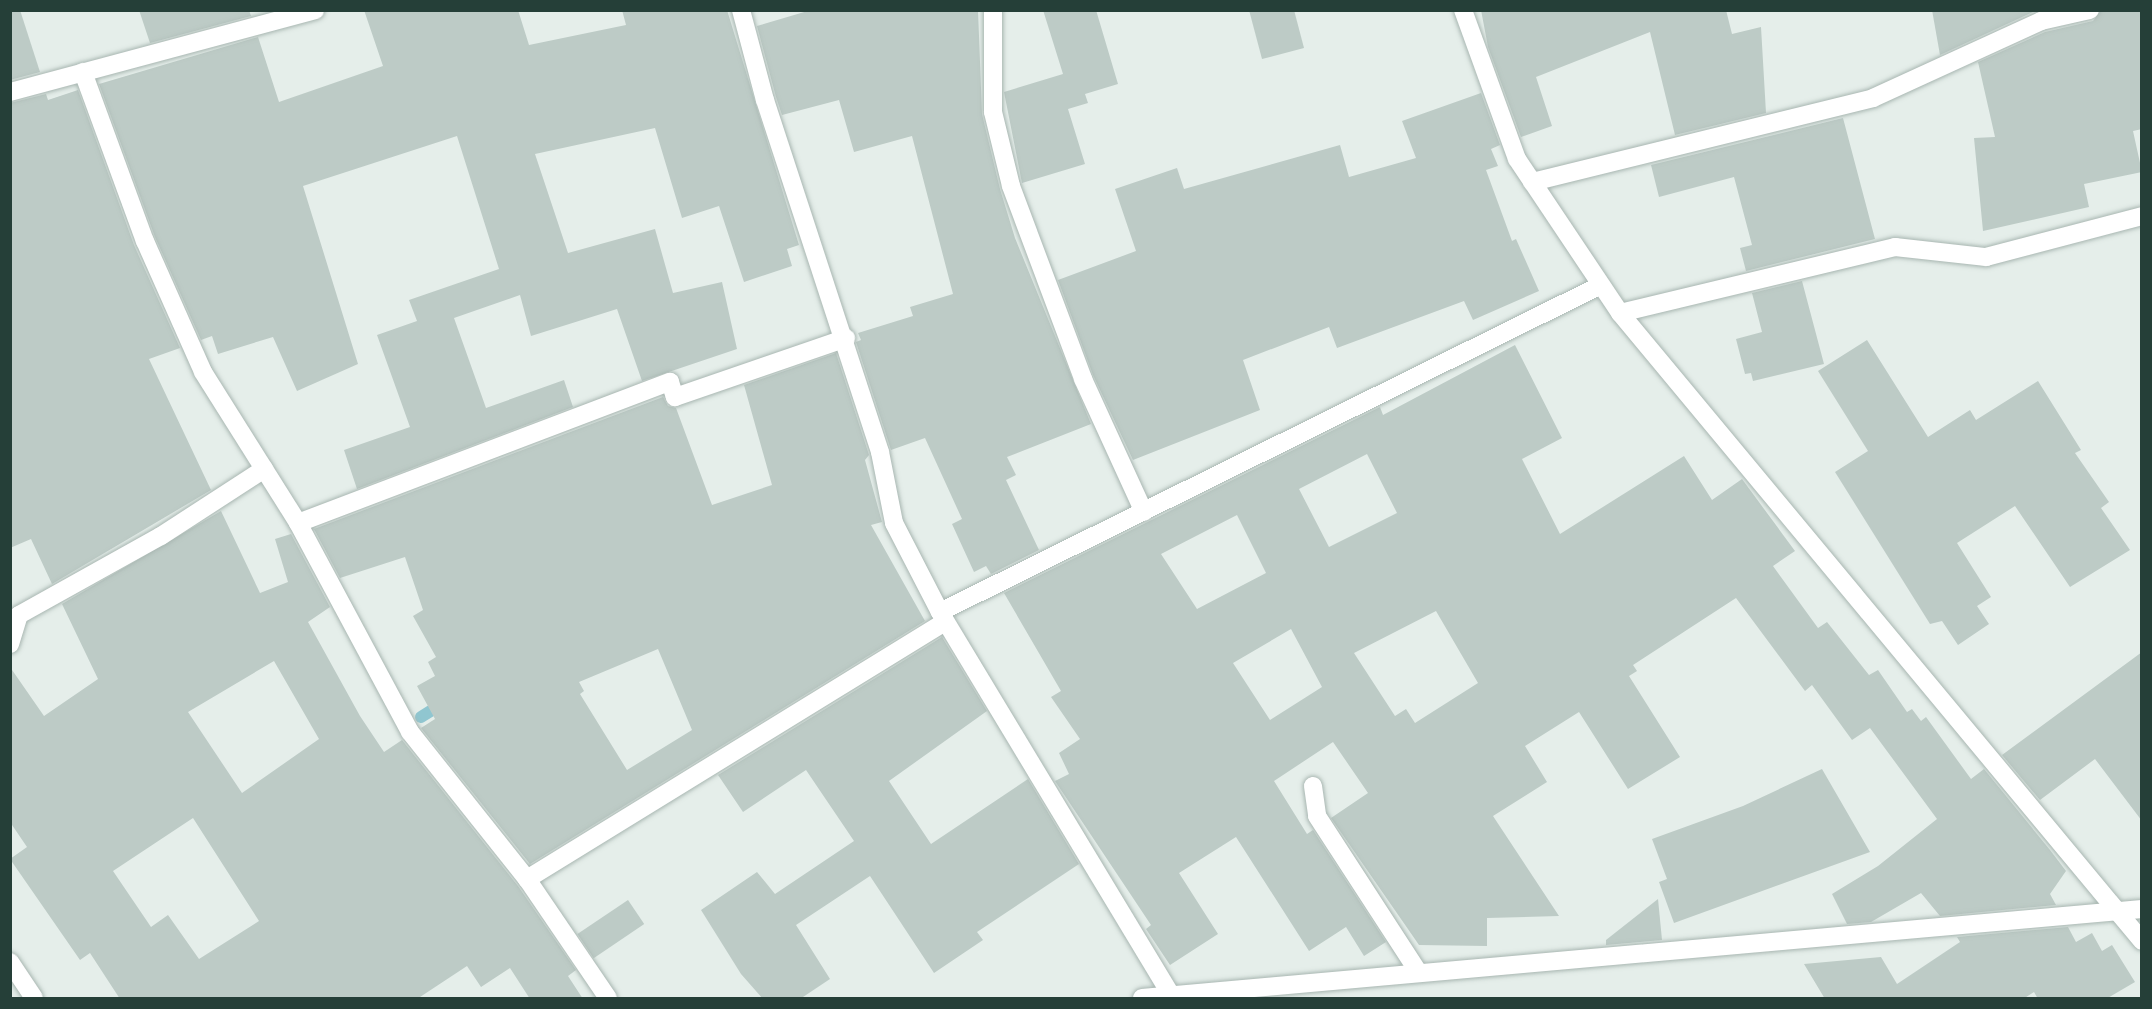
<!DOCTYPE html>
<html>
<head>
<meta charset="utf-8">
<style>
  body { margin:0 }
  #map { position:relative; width:2152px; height:1009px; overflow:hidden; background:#e5eeea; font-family:Quicksand,sans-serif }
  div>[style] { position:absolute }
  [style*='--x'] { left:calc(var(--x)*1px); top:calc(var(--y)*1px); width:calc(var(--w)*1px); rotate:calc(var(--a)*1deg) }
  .stream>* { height:12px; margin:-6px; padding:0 6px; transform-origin:6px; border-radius:6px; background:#90c6d0 }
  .building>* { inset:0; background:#bdcbc6; transform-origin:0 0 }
  .roads { filter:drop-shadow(0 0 2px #a8b6b1) drop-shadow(0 0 2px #a8b6b1) }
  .service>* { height:18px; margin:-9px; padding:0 9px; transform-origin:9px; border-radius:9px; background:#fff }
  .minor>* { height:18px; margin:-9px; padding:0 9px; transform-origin:9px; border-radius:9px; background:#fff }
  .tertiary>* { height:18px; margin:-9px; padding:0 9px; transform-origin:9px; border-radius:9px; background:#fff }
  span { translate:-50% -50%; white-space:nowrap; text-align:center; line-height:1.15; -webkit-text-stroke:4.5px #f6faf8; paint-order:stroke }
  .frame { position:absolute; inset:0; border:12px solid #253f38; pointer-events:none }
</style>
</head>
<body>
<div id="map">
  <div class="stream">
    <i style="--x:421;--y:717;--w:28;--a:-32"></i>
  </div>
  <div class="building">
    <i style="clip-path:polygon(10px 10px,20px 10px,40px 72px,10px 80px)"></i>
    <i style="clip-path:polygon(139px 10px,249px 10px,251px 16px,150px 43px)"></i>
    <i style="clip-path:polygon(364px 10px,518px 10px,529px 45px,626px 25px,622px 10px,727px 10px,799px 245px,787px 249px,792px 266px,744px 282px,719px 206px,682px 218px,655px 128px,535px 154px,568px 253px,655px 229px,673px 293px,722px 282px,737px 349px,642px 381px,617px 309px,531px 336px,520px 295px,454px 318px,486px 408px,564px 380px,573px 407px,357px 489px,344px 450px,410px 427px,377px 335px,417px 321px,409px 300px,499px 269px,457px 136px,303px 186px,358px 364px,297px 391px,273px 337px,218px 354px,212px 336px,201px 340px,155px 237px,99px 84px,258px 37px,279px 102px,383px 66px)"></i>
    <i style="clip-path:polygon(811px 10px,978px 10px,982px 114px,1000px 189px,1015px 238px,1091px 424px,1007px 457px,1016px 475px,1006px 480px,1039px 550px,991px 574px,986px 566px,974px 572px,952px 524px,962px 519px,925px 438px,891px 450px,856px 342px,861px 340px,858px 333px,913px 316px,910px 307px,953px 294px,912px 136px,854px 152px,839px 100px,782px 115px,776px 97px,757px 26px)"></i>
    <i style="clip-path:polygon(1043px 10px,1096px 10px,1118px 84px,1085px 94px,1088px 103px,1068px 109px,1085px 164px,1022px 183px,1004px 92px,1063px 74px)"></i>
    <i style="clip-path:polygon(1249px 10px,1294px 10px,1304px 48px,1262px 59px)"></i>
    <i style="clip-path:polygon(1481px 10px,1726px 10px,1732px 34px,1761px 27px,1766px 113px,1675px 135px,1650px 32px,1536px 77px,1552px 126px,1521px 137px,1488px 47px)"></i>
    <i style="clip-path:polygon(1932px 10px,2037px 10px,1940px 55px)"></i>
    <i style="clip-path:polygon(2101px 10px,2142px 10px,2142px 129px,2133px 131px,2142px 172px,2084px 184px,2089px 207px,1983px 231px,1974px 138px,1995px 137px,1978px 62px,2045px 32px,2093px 21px)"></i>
    <i style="clip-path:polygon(78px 90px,134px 245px,180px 348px,149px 359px,211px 490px,52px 584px,31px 539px,10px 548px,10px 103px,46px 94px,48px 100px)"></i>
    <i style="clip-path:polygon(1481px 93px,1500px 145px,1491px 149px,1498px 166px,1486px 170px,1512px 241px,1516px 239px,1539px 291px,1473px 320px,1464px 301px,1337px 348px,1329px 327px,1243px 360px,1260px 410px,1133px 460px,1093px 375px,1058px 280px,1136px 251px,1115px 189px,1177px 168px,1184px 189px,1340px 145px,1349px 177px,1416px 158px,1402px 121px)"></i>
    <i style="clip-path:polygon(1843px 118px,1875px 239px,1746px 271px,1740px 248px,1752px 245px,1734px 177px,1659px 197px,1651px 165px)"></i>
    <i style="clip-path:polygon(1802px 281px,1824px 364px,1753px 381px,1751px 373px,1745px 374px,1736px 339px,1762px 332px,1752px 293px)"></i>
    <i style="clip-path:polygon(1867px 340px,1928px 437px,1970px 410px,1976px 420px,2038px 381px,2081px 450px,2075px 453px,2109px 502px,2101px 508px,2130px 550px,2070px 587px,2015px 506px,1957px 543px,1991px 597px,1977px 606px,1989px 624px,1958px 645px,1942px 621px,1930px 624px,1835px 472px,1868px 451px,1818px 371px)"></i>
    <i style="clip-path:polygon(evenodd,1515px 345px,1562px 438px,1522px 459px,1560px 534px,1684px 456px,1712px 500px,1742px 479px,1795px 551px,1773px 566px,1818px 628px,1827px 622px,1869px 675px,1878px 670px,1907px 712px,1912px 709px,1921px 721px,1926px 717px,1971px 779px,1984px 769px,2050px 850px,2066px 871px,2050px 894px,2056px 905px,1940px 916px,1921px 893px,1871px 922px,1847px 924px,1832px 894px,1878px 866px,1937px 819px,1870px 728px,1852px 740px,1812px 685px,1805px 691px,1736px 598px,1633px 665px,1637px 671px,1629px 676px,1680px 757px,1628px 789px,1579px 712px,1525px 746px,1547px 782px,1493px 816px,1559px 916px,1487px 918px,1487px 946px,1419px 945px,1331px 818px,1368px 793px,1333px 742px,1274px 781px,1307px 834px,1313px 830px,1386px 942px,1364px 956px,1346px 927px,1309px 951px,1236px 837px,1179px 873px,1218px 934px,1170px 965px,1146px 929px,1151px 925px,1055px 781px,1069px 774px,1059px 753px,1080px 739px,1051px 697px,1061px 691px,1004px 593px,1380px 407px,1383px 415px,1515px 345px,1367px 454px,1397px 513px,1329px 547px,1299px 489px,1367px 454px,1515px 345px,1237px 515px,1266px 573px,1197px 609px,1161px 554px,1237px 515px,1515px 345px,1436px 611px,1478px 683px,1415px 723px,1406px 709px,1395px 716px,1354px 653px,1436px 611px,1515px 345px,1291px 629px,1322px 687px,1270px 720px,1233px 663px,1291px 629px)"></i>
    <i style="clip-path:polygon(evenodd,836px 353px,869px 455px,865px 460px,882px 522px,871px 525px,925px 621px,530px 864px,421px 728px,435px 719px,417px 686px,435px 676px,428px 662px,436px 657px,413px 616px,423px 610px,405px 557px,340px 578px,314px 529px,663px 397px,668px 406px,676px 408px,712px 505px,772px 485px,744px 385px,836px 353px,658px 649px,692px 730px,627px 770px,580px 694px,584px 691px,579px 682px,658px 649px)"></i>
    <i style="clip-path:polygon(evenodd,221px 511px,260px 593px,288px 582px,275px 539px,291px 534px,330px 607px,308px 622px,360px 716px,384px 752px,402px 740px,518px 886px,576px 970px,568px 976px,583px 999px,530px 999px,510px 968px,481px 987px,467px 966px,417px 999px,120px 999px,90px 953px,80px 960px,10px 859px,27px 847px,10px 822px,10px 667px,44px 716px,98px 679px,62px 604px,221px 511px,274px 661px,319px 739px,242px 793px,188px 712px,274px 661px,221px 511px,193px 818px,259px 921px,199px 959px,168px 915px,151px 927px,113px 871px,193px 818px)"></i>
    <i style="clip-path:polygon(942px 637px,987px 711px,889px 781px,931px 844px,1028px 779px,1079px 864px,977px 932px,983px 940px,934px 973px,870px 876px,796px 925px,830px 979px,800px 999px,763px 999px,741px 974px,701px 910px,757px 872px,775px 894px,854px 841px,806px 770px,743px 812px,718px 775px)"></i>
    <i style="clip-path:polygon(2142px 652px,2142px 821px,2095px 759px,2040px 800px,2002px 755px)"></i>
    <i style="clip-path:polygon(1822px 769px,1870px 852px,1674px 923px,1659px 882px,1667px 879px,1652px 839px,1743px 806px)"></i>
    <i style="clip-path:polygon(1658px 899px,1662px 940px,1606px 945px,1606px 940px)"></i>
    <i style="left:628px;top:900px;width:29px;height:61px;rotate:56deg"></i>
    <i style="clip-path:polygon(2068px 927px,2076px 942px,2092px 933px,2102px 951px,2112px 945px,2135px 982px,2106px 999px,2038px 999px,2034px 992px,2023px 999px,1825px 999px,1804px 964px,1881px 957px,1897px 984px,1960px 942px,1957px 937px)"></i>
  </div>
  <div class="roads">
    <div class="service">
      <i style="--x:1313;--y:786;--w:30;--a:82"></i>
      <i style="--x:1317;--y:816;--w:187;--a:57"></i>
    </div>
    <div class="minor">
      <i style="--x:741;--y:10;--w:93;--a:75.1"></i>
      <i style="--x:765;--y:100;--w:370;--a:71.9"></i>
      <i style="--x:880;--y:452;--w:72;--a:78.8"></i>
      <i style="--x:894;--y:523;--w:100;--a:62.7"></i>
      <i style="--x:940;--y:612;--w:451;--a:58.9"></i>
      <i style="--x:993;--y:10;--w:102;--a:90"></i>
      <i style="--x:993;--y:112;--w:76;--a:76.3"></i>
      <i style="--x:1011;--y:186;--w:206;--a:69.5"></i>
      <i style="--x:1083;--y:379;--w:146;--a:65.4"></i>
      <i style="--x:1463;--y:10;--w:158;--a:70.1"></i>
      <i style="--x:1517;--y:159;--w:185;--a:56.2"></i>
      <i style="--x:1620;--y:313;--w:778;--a:50.27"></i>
      <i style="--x:83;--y:72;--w:180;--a:69.9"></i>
      <i style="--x:145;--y:241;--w:143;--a:66.1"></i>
      <i style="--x:203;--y:372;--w:178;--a:57.8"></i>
      <i style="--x:298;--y:523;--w:237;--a:61.8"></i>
      <i style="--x:410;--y:732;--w:188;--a:51.5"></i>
      <i style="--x:527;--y:879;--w:144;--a:55.8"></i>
      <i style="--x:10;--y:92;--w:316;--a:-15"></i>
      <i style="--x:1532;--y:182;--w:351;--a:-13.8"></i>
      <i style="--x:1873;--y:98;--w:185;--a:-24.6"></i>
      <i style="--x:2041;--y:21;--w:50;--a:-12.7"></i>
      <i style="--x:1620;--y:313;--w:283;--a:-13.5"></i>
      <i style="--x:1895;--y:247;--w:92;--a:6.3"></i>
      <i style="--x:1986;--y:257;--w:161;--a:-14.7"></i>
      <i style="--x:298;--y:523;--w:398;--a:-20.8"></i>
      <i style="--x:670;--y:382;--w:16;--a:72"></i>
      <i style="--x:675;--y:397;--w:181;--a:-19"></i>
      <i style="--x:940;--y:612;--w:737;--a:-26.32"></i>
      <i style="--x:10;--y:644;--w:30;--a:-73"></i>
      <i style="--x:19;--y:615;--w:162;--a:-29.1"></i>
      <i style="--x:161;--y:536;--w:123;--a:-33"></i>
      <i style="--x:527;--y:879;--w:491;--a:-31.6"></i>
      <i style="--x:10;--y:962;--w:43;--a:56.3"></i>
      <i style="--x:1142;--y:998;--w:1004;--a:-5.09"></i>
    </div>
    <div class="tertiary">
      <i style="--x:2117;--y:911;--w:39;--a:50"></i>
    </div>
  </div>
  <div class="frame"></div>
</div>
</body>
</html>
